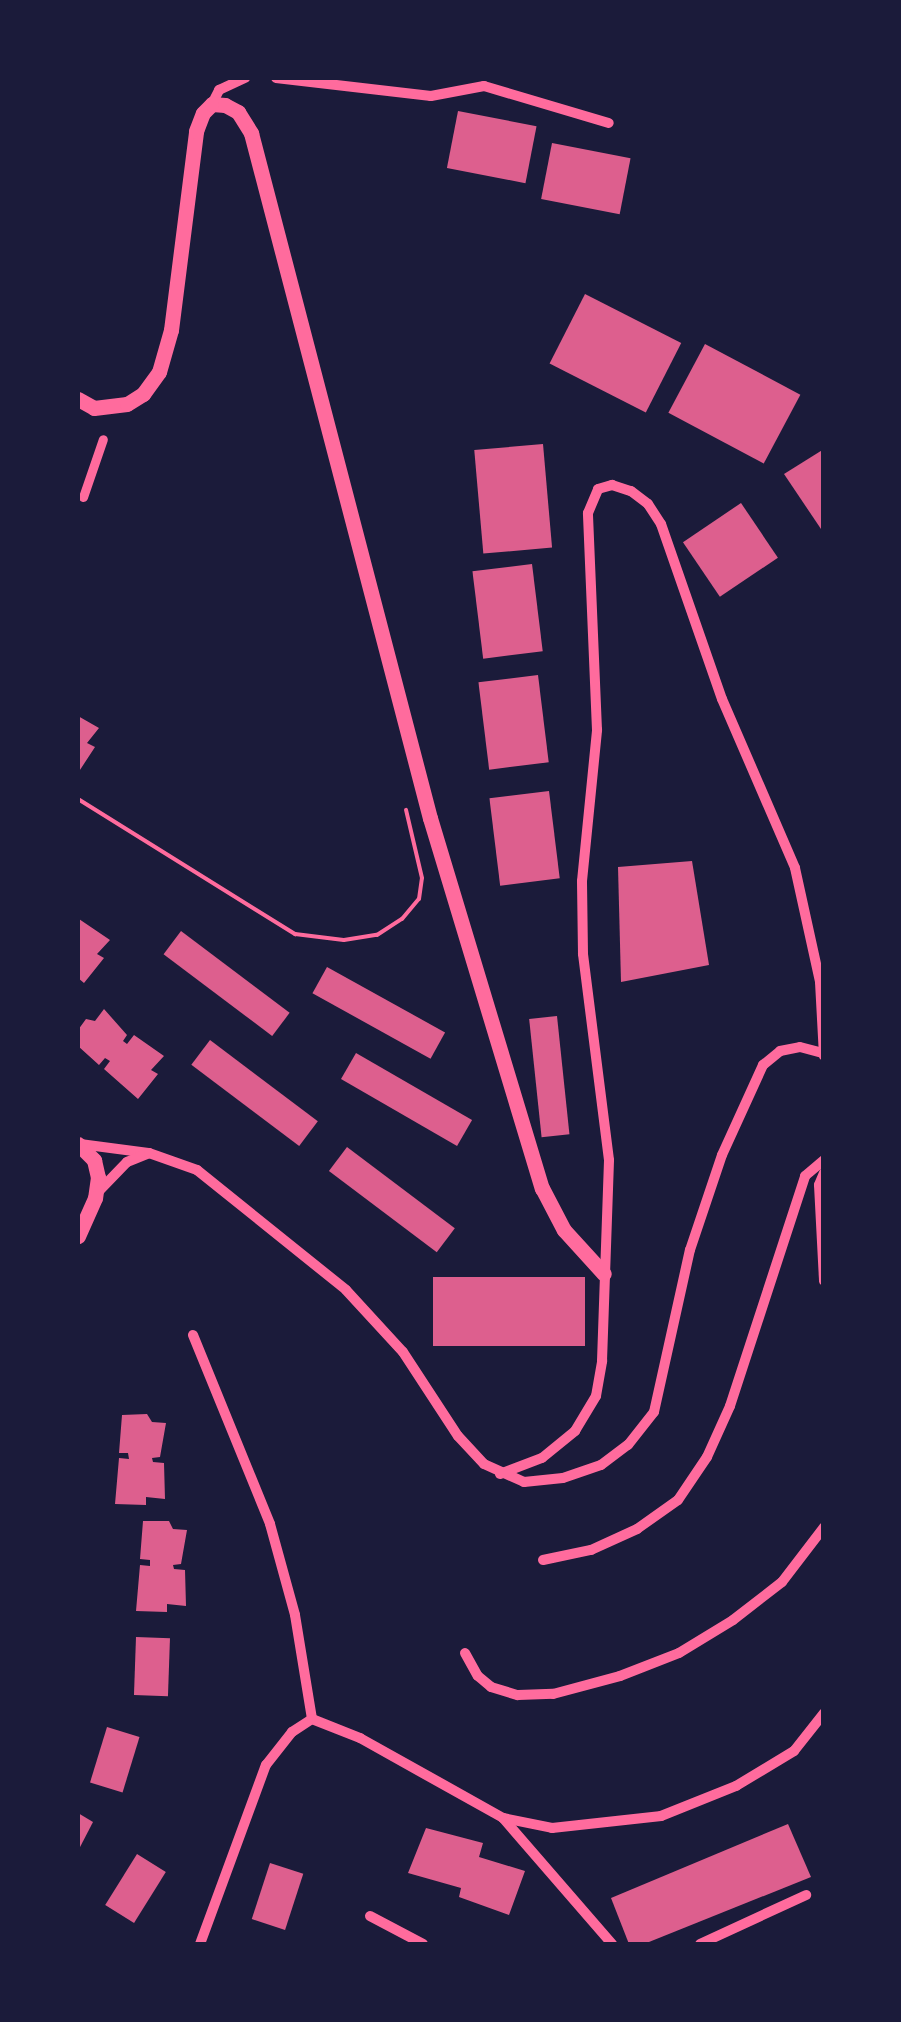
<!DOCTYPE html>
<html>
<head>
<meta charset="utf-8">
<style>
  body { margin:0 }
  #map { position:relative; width:901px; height:2022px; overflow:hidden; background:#1b1b3a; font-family:"IBM Plex Serif",serif }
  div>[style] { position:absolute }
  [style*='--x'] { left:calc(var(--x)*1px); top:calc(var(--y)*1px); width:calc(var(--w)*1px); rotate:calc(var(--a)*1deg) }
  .building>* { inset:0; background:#dd5f8e; transform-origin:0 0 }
  .path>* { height:4px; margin:-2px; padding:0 2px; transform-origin:2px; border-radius:2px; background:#ff6b9d }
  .pedestrian>* { height:9px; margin:-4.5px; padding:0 4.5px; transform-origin:4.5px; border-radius:4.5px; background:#ff6b9d }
  .minor>* { height:10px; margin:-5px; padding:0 5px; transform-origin:5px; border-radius:5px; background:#ff6b9d }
  .tertiary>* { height:15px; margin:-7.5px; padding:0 7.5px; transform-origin:7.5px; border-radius:7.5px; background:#ff6b9d }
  span { translate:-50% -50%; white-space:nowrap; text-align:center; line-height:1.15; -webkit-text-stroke:9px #1b1b3a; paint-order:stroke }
  .frame { position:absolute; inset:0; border:80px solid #1b1b3a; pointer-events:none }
</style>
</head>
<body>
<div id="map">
  <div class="building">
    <i style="left:458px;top:111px;width:80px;height:58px;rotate:11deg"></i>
    <i style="left:552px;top:143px;width:80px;height:57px;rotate:11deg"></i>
    <i style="left:585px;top:294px;width:108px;height:78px;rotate:27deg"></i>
    <i style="left:705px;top:344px;width:108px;height:78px;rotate:28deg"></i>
    <i style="left:543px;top:444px;width:104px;height:69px;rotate:85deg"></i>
    <i style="clip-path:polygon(824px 449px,824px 527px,821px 529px,784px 474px)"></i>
    <i style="left:741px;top:503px;width:66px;height:70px;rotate:56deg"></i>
    <i style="left:532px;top:564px;width:88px;height:60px;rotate:83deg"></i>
    <i style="left:538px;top:675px;width:88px;height:60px;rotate:83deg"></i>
    <i style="clip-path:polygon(78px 716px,99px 728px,87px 743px,95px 747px,78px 773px)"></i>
    <i style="left:549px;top:791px;width:88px;height:60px;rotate:83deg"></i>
    <i style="clip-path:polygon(692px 861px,709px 965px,621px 982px,618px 867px)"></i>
    <i style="clip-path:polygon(79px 919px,110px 940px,97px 954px,104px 958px,84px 983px,78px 978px)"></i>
    <i style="left:181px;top:931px;width:136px;height:29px;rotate:37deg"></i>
    <i style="left:327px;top:967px;width:135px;height:30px;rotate:29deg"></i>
    <i style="clip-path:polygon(104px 1009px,127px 1035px,123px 1041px,127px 1044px,134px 1035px,164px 1056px,151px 1070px,158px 1074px,138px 1099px,104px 1069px,110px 1061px,105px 1058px,99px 1065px,78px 1046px,78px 1030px,86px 1019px,95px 1021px)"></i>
    <i style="left:557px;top:1016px;width:119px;height:28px;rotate:84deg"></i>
    <i style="left:210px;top:1040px;width:135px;height:31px;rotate:37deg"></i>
    <i style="left:356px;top:1053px;width:134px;height:30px;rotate:30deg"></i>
    <i style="left:347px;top:1147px;width:135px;height:30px;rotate:37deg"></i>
    <i style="left:585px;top:1277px;width:69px;height:152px;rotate:90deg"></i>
    <i style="clip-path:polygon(147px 1414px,152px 1422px,166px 1423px,160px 1457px,152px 1458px,153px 1462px,164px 1463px,165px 1499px,146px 1497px,146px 1505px,115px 1504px,119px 1458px,129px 1459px,128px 1453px,119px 1453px,122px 1415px)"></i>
    <i style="clip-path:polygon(143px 1521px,169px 1521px,173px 1529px,187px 1530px,181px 1564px,173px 1565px,174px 1569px,185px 1570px,186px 1606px,167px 1604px,167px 1612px,136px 1611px,140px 1565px,150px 1566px,150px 1560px,140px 1559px)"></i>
    <i style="left:136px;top:1637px;width:34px;height:58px;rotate:2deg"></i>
    <i style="left:107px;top:1727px;width:34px;height:58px;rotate:17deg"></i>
    <i style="clip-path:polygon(78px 1813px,93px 1822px,78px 1851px)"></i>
    <i style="clip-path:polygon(788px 1824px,811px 1877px,644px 1944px,629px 1944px,611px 1898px)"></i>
    <i style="clip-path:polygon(426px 1828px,483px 1843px,479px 1857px,525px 1871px,509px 1915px,459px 1897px,461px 1888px,408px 1873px)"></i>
    <i style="left:137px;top:1854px;width:34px;height:60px;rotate:32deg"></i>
    <i style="left:270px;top:1863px;width:35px;height:59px;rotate:18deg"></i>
  </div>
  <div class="path">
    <i style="--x:78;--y:799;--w:256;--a:31.9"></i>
    <i style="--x:295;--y:934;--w:49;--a:7"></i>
    <i style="--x:344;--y:940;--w:33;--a:-9"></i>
    <i style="--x:377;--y:935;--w:30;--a:-33"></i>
    <i style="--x:402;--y:919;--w:26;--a:-50"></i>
    <i style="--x:419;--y:899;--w:21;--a:-82"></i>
    <i style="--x:422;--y:878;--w:70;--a:-103.2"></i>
  </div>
  <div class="pedestrian">
    <i style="--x:83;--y:497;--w:61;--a:-71"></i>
  </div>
  <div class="minor">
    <i style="--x:276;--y:78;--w:156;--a:6.6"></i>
    <i style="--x:431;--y:96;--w:54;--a:-10.7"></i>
    <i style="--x:484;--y:86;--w:130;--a:16.5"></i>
    <i style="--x:212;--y:104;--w:16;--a:-63"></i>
    <i style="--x:219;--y:90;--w:29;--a:-25"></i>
    <i style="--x:80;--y:1144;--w:69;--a:7.5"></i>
    <i style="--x:824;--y:1173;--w:13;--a:113"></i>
    <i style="--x:819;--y:1185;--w:96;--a:87"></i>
    <i style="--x:99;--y:1191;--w:40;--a:-46"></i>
    <i style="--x:127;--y:1162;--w:24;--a:-22"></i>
    <i style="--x:149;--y:1153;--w:51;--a:19.5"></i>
    <i style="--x:197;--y:1170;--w:191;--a:38.8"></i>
    <i style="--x:346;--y:1290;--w:84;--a:47.4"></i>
    <i style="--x:403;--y:1352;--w:100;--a:56.8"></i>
    <i style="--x:458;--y:1436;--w:38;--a:47"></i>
    <i style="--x:484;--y:1464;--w:44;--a:24.2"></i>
    <i style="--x:524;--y:1482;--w:39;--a:-6"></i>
    <i style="--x:563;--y:1478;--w:40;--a:-18.9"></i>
    <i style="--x:601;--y:1465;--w:34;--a:-37"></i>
    <i style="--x:628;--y:1445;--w:42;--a:-51.8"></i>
    <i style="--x:654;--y:1412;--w:166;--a:-77.5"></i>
    <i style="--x:690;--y:1250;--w:100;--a:-71.4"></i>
    <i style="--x:722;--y:1155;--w:99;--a:-65.5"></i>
    <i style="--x:763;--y:1065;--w:22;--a:-39"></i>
    <i style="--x:780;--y:1051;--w:20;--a:-11"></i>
    <i style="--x:800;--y:1047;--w:23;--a:15"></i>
    <i style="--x:193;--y:1335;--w:204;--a:67.8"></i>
    <i style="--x:270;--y:1524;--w:94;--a:74.6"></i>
    <i style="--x:295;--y:1615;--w:105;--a:80.7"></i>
    <i style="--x:500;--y:1474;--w:45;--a:-20.9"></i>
    <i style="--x:542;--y:1458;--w:43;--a:-39.3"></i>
    <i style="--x:575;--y:1431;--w:41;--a:-59"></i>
    <i style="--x:596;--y:1396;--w:36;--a:-80"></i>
    <i style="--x:602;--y:1361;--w:201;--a:-88"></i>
    <i style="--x:609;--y:1160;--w:208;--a:-97.2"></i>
    <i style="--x:583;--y:954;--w:73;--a:-90.8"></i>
    <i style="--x:582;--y:881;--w:152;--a:-84.3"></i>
    <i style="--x:597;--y:730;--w:217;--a:-92.4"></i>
    <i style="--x:588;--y:513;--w:26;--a:-67"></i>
    <i style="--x:598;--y:489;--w:15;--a:-16"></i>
    <i style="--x:612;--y:485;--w:20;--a:18"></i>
    <i style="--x:631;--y:491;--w:21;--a:37"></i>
    <i style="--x:648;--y:504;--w:24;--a:57"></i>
    <i style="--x:661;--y:524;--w:185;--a:70.8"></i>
    <i style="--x:722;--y:699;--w:184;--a:66.6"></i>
    <i style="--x:795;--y:868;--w:117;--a:77.6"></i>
    <i style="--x:820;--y:982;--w:74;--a:86.9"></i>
    <i style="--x:543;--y:1560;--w:49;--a:-11.8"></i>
    <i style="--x:591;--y:1550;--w:51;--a:-24.5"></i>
    <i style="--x:637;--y:1529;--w:50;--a:-35.3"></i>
    <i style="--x:678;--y:1500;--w:52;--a:-56"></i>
    <i style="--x:707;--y:1457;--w:56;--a:-65.7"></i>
    <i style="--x:730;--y:1406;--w:242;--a:-71.9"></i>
    <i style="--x:805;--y:1176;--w:25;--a:-40"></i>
    <i style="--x:465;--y:1653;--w:26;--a:61"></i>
    <i style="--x:478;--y:1676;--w:17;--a:40"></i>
    <i style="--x:491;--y:1687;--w:28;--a:17"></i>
    <i style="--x:518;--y:1695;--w:35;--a:-2"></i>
    <i style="--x:553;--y:1694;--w:69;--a:-15"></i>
    <i style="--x:620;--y:1676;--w:63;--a:-21.3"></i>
    <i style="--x:679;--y:1653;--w:63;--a:-31.4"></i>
    <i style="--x:733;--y:1620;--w:62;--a:-37.8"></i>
    <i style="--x:782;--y:1582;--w:69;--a:-52.6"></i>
    <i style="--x:503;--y:1818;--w:167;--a:49.1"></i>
    <i style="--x:370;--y:1916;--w:60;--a:27.8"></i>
    <i style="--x:200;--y:1944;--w:191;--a:-69.8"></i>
    <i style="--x:266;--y:1765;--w:42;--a:-51.8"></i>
    <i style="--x:292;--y:1732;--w:24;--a:-33"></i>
    <i style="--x:312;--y:1719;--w:52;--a:21.6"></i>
    <i style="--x:360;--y:1738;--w:164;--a:29.2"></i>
    <i style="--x:503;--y:1818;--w:50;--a:11.5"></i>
    <i style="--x:552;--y:1828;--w:110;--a:-6.3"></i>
    <i style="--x:661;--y:1816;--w:81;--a:-21.8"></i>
    <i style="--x:736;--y:1786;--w:68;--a:-31.1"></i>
    <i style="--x:794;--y:1751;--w:48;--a:-51.7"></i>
    <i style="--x:700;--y:1944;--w:117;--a:-24.8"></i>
  </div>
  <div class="tertiary">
    <i style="--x:78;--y:399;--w:18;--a:29"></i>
    <i style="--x:94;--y:408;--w:33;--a:-7"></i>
    <i style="--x:127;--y:404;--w:19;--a:-32"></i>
    <i style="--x:143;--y:394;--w:27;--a:-54"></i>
    <i style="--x:159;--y:372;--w:44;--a:-74.1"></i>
    <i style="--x:171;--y:330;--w:201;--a:-82.8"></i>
    <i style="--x:196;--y:131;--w:19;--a:-69"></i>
    <i style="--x:203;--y:113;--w:13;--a:-45"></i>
    <i style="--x:212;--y:104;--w:13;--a:4"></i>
    <i style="--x:225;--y:105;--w:15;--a:28"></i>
    <i style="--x:238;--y:112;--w:25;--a:58"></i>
    <i style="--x:251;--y:133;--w:708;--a:75.36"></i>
    <i style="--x:430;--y:818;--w:387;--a:73.2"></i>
    <i style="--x:542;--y:1188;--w:47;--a:62.4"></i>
    <i style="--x:564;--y:1230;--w:59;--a:47.7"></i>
    <i style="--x:78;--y:1144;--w:23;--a:45"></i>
    <i style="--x:94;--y:1160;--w:17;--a:77"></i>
    <i style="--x:98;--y:1177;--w:21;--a:98"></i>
    <i style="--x:95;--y:1198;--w:42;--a:114.1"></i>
  </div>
  <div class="frame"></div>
</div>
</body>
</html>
